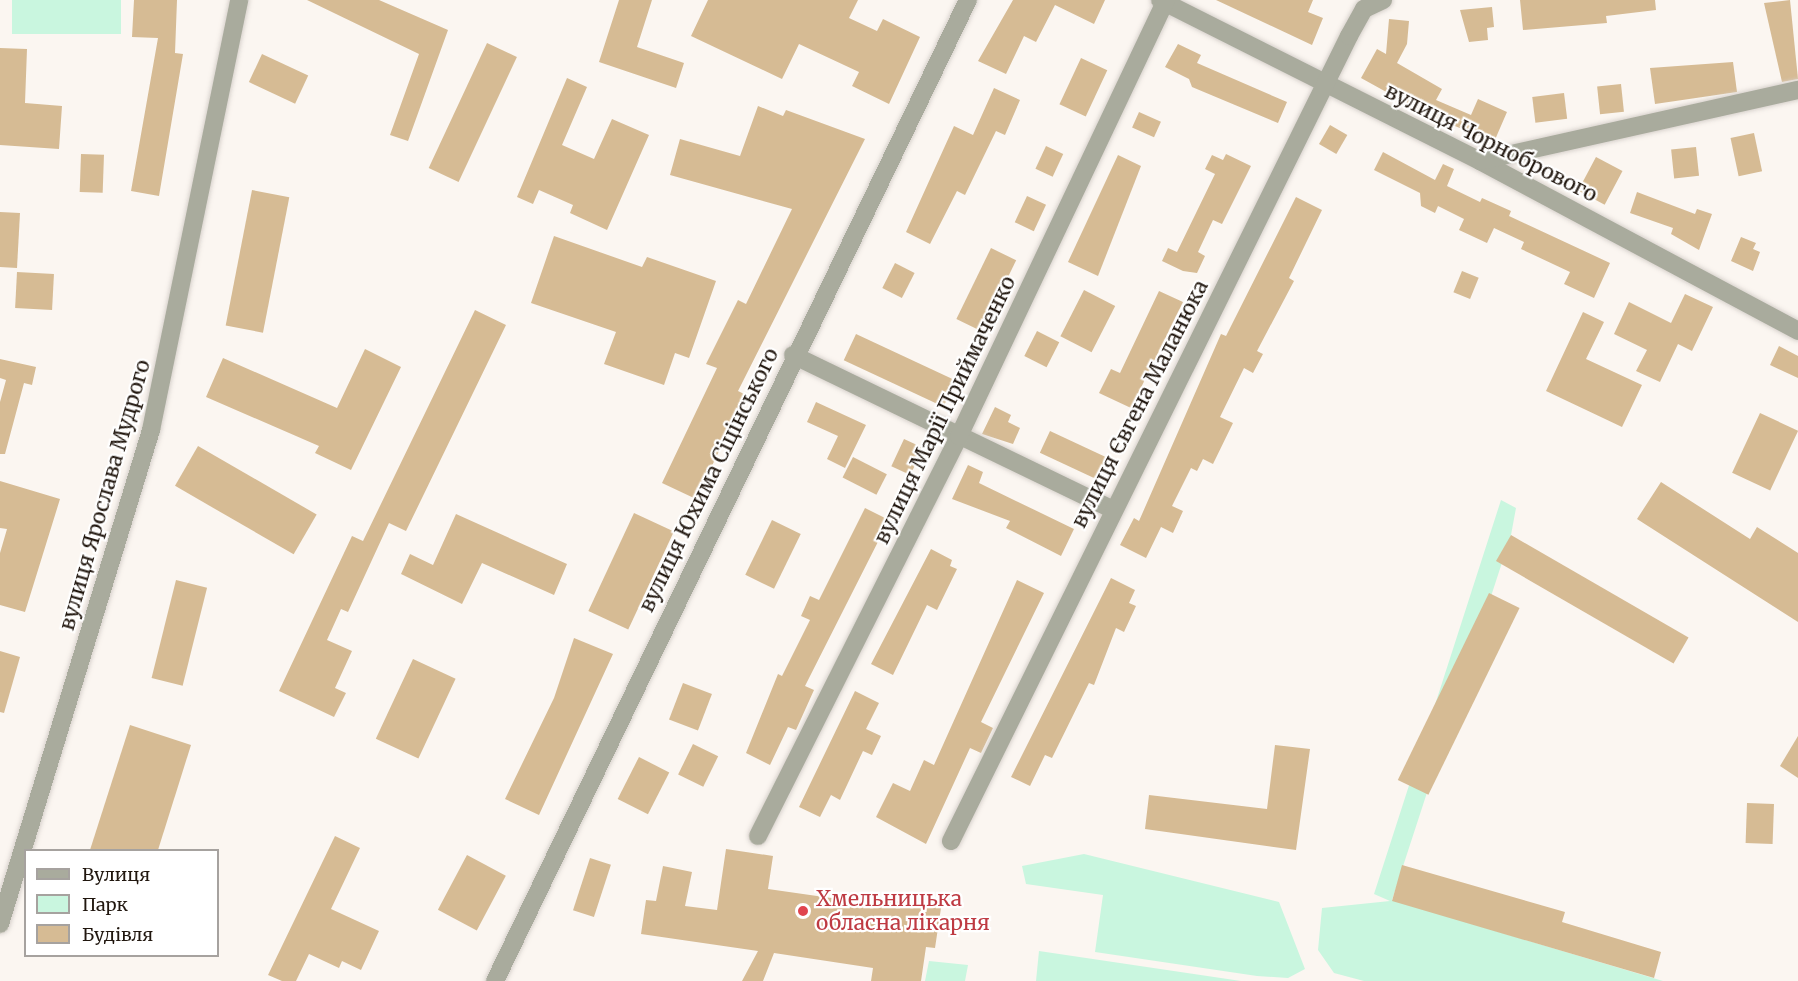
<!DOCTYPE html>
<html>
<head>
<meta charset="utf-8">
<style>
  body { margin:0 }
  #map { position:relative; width:1798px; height:981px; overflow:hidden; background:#fbf6f1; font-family:Merriweather,serif }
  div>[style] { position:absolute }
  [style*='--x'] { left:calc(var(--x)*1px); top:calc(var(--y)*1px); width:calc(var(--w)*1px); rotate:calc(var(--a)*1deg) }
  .green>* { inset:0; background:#c9f6df; transform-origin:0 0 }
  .building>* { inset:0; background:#d6bb94; transform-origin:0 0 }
  .roads { filter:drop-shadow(0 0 2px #d8d2cd) drop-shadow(0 0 2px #d8d2cd) }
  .minor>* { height:18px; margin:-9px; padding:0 9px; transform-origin:9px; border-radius:9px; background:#a9ab9d }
  .dots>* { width:16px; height:16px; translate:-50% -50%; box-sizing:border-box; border:3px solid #fff; border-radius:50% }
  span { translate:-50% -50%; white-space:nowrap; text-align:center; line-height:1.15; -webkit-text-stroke:4.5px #fff; paint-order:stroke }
  .street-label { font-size:21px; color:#21170f }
  .health-label { font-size:21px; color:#be3a42 }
  .left { translate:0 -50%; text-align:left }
  .legend { position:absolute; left:24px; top:849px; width:195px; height:108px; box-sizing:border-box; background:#fff; border:2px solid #a6a29f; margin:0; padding:8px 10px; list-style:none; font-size:18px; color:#21170f }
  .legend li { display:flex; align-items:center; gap:12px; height:30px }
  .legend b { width:30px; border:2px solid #a6a29f }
</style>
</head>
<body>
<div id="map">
  <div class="green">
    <i style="left:12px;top:0;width:109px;height:34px"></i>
    <i style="clip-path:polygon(1501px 500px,1516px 508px,1511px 535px,1392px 900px,1663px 981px,1364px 981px,1334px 973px,1318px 950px,1322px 908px,1390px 901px,1374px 894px)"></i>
    <i style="clip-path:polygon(1084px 854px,1279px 902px,1305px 969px,1288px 978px,1257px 976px,1095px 952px,1103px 895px,1026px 884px,1022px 866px)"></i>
    <i style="clip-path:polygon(1039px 951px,1241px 981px,1036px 981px)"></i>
    <i style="clip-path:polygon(929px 961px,968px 965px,965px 981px,925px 981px)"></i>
  </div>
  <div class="building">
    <i style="clip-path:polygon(134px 0,177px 0,175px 53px,183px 54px,159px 196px,131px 191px,158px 38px,132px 37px)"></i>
    <i style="clip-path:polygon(307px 0,379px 0,448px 30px,408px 141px,390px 135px,419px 54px)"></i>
    <i style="clip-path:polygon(619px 0,652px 0,637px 47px,684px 63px,676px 88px,599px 62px)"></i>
    <i style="clip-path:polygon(708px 0,858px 0,849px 18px,877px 31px,883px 19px,920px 37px,889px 104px,852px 86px,859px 72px,799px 44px,782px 79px,691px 36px)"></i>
    <i style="clip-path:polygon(1013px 0,1105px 0,1094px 24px,1055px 5px,1036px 42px,1024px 36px,1006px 74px,978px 61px)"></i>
    <i style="clip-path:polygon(1216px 0,1313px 0,1308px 12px,1323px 18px,1312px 45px)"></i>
    <i style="clip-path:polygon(1520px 0,1655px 0,1656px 10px,1606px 16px,1607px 23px,1523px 30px)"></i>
    <i style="clip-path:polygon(1790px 0,1798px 79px,1782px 82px,1764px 3px)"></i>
    <i style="clip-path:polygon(1492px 7px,1494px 27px,1487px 28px,1488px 40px,1469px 42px,1460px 10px)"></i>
    <i style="clip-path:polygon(1389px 19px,1409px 21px,1407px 44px,1397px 63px,1442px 89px,1436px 100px,1471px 115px,1478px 99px,1507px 112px,1494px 142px,1428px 115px,1361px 78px,1377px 49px,1386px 54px)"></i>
    <i style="left:487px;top:43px;width:33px;height:138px;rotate:25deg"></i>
    <i style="clip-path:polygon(1178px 44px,1201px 55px,1197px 63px,1287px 102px,1278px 123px,1192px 87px,1189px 79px,1165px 67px)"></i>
    <i style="clip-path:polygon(0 48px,27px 49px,25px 103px,62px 106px,59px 149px,0 145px)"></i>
    <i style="left:262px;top:54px;width:51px;height:31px;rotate:25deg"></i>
    <i style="left:1081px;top:58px;width:29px;height:51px;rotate:25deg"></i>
    <i style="clip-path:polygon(1733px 62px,1737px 92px,1655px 104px,1650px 68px)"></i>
    <i style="clip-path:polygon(567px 78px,587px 87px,562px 145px,594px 159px,612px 119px,649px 135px,607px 230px,570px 213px,573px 205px,539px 190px,533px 204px,517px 197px)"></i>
    <i style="left:1621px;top:84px;width:28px;height:24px;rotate:84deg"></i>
    <i style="clip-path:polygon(994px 88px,1020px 100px,1005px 135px,996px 131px,965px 195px,957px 191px,930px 244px,906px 232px,954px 126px,973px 135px)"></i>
    <i style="left:1564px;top:93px;width:26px;height:32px;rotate:83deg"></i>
    <i style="clip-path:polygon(758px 106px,783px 116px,786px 110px,865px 139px,738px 391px,746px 395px,696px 499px,662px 483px,717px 368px,706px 364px,738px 300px,746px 304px,792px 209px,670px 175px,680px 139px,740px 156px)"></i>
    <i style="left:1139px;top:112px;width:24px;height:17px;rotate:24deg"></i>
    <i style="left:1330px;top:125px;width:20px;height:22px;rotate:30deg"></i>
    <i style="left:1754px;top:133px;width:39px;height:24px;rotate:78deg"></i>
    <i style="left:1046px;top:146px;width:19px;height:25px;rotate:25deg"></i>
    <i style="left:1696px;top:147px;width:29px;height:25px;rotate:84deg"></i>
    <i style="clip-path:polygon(1383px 152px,1435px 180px,1443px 164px,1454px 169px,1447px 186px,1480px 202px,1482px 198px,1511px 211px,1509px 216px,1610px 263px,1594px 298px,1564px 284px,1570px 272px,1521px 249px,1524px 242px,1494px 228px,1487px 243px,1459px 230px,1464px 219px,1438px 206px,1435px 213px,1421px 206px,1420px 193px,1374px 170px)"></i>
    <i style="left:81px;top:154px;width:23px;height:38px;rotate:2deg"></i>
    <i style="clip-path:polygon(1226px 154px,1251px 166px,1222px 224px,1213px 220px,1198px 252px,1205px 256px,1197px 273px,1183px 271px,1162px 261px,1168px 248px,1177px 252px,1215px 174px,1205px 169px,1212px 155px,1223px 160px)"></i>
    <i style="clip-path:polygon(1118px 155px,1141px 166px,1098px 276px,1068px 262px)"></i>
    <i style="left:1596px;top:157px;width:30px;height:38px;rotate:28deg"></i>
    <i style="left:252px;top:190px;width:38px;height:138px;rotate:11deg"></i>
    <i style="clip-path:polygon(1637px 192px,1695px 214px,1697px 209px,1712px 214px,1699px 250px,1671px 234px,1673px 228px,1630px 213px)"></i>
    <i style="left:1027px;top:196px;width:21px;height:29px;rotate:25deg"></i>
    <i style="clip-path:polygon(1296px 197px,1322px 210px,1289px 278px,1294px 281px,1257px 351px,1263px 354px,1253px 373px,1244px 368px,1220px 417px,1233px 423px,1213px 464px,1203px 459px,1197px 471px,1191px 468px,1172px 506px,1183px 511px,1173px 533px,1161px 527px,1146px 558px,1120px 545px,1134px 518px,1139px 521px,1221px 334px,1226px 336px)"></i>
    <i style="clip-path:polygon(0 212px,20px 213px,17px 268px,0 267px)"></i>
    <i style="clip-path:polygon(554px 236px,642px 267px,647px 257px,716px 281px,689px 358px,675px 353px,664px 385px,604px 364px,616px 332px,531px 303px)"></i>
    <i style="clip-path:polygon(1741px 237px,1756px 243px,1753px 249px,1760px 252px,1753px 271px,1731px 261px)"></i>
    <i style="left:991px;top:248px;width:28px;height:79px;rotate:26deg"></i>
    <i style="left:895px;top:263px;width:22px;height:28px;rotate:27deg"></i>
    <i style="left:1462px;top:271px;width:18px;height:23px;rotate:22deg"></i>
    <i style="left:17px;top:272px;width:37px;height:36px;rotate:3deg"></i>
    <i style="left:1084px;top:290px;width:35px;height:52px;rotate:27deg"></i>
    <i style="clip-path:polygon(1159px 291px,1183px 302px,1131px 408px,1099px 393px,1111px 369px,1120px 373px)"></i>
    <i style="clip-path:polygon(1685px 294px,1713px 307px,1692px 351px,1678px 344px,1660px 382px,1636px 371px,1647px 350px,1614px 334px,1629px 302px,1671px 323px)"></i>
    <i style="clip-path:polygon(475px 310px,506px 325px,406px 531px,389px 523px,348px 612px,341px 609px,327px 640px,352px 651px,335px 688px,346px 693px,334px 717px,279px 691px,352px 536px,363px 541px)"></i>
    <i style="clip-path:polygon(1583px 312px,1604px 322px,1586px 359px,1642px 385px,1622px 427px,1546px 391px)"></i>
    <i style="left:1037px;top:331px;width:25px;height:28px;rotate:27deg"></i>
    <i style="left:856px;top:334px;width:110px;height:29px;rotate:25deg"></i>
    <i style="clip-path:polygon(1779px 346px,1798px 356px,1798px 378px,1770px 365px)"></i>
    <i style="clip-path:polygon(365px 349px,401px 367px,351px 470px,315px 453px,319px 446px,206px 397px,223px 358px,337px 408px)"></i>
    <i style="clip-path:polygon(0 359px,36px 367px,32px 385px,24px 383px,5px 454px,0 454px,0 402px,6px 380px,0 378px)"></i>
    <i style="clip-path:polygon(816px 402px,866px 425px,845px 468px,827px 459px,838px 436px,807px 422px)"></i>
    <i style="clip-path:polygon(995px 407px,1011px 415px,1008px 422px,1020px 428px,1013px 444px,982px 434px)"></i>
    <i style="left:1760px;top:413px;width:42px;height:66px;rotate:25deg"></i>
    <i style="left:1050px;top:431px;width:65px;height:24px;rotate:25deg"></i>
    <i style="left:904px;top:439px;width:21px;height:30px;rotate:25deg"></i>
    <i style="left:198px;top:446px;width:137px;height:46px;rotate:30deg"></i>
    <i style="left:853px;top:457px;width:38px;height:23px;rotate:27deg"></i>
    <i style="clip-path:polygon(968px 465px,983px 472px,979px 483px,1074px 529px,1061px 556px,1006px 528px,1010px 521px,952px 499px)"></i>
    <i style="clip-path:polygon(0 481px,60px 499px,25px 612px,0 605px,0 553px,7px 529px,0 528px)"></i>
    <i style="clip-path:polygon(1661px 482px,1750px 539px,1757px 527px,1798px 553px,1798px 622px,1637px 519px)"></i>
    <i style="clip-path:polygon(865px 508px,889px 520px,805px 686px,814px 690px,796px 730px,788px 727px,770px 765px,746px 753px,778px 674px,782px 676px,810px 620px,801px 616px,810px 596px,819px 600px)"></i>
    <i style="left:634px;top:513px;width:44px;height:108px;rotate:25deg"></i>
    <i style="clip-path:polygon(456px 514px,567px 564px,554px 595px,482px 563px,462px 604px,401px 574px,410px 554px,433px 565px)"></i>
    <i style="left:772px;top:520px;width:32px;height:61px;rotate:26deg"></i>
    <i style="left:1511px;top:535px;width:205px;height:30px;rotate:30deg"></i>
    <i style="clip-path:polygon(931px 549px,952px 560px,950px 566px,957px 569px,937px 610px,927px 605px,893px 675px,871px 664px)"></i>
    <i style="clip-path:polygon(1111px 578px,1135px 590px,1129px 603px,1136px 606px,1124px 632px,1116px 628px,1094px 685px,1089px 683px,1052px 758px,1045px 755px,1030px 786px,1011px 777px)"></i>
    <i style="left:176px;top:580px;width:32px;height:101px;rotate:14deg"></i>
    <i style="clip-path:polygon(1017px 580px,1044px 593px,981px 722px,993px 728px,981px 753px,970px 748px,926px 844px,876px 817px,893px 783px,910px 791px,924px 760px,934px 765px)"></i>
    <i style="left:1489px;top:593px;width:34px;height:208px;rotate:26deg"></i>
    <i style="clip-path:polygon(574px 638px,613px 654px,539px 815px,505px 799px,554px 698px)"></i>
    <i style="clip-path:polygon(0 651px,20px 657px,4px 713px,0 712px)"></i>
    <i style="left:413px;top:659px;width:47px;height:88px;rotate:25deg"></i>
    <i style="left:683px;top:683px;width:31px;height:39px;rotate:21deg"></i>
    <i style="clip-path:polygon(855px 691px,879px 703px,866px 729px,881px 736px,872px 755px,863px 751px,840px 800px,831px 795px,820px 817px,799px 807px)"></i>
    <i style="clip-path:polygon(130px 725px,191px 745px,158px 850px,90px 850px)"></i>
    <i style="clip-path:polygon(1798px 736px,1798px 778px,1780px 766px)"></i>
    <i style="left:693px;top:744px;width:28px;height:34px;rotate:26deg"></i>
    <i style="clip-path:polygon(1275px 745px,1310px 749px,1296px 850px,1145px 829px,1149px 795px,1267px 809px)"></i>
    <i style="left:639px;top:757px;width:34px;height:47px;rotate:27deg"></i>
    <i style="left:1747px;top:803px;width:27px;height:40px;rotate:2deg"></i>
    <i style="clip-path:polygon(335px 836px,360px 848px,331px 909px,379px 931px,361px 970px,342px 961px,339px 968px,309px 954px,296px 981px,282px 981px,268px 975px)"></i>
    <i style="clip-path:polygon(726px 849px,773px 856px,768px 889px,887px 906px,888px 900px,941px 908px,935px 948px,926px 947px,921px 981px,871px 981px,873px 968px,774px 953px,763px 981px,742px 981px,758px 951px,641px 934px,646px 900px,656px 901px,663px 866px,692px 872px,685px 906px,717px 910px)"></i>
    <i style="left:467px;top:855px;width:44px;height:62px;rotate:28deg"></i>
    <i style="left:590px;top:858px;width:22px;height:55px;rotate:18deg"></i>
    <i style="clip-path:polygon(1402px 865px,1565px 912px,1562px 922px,1661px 952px,1654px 978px,1392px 901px)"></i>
  </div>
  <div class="roads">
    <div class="minor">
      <i style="--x:1160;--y:0;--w:358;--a:26.7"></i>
      <i style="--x:1480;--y:161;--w:361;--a:28.1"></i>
      <i style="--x:1480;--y:161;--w:326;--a:-12.6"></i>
      <i style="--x:793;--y:355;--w:354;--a:25.8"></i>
      <i style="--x:758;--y:836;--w:448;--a:-63.3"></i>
      <i style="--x:959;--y:436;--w:483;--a:-64.6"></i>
      <i style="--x:951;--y:841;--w:898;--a:-63.69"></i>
      <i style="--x:1349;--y:36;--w:31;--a:-61"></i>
      <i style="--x:1364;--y:9;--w:21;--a:-25"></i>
      <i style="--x:0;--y:924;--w:517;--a:-73"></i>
      <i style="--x:151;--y:430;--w:439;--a:-78.4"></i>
      <i style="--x:495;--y:981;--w:1089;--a:-64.26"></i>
    </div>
  </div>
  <div class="dots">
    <i style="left:803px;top:911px;background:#e0444e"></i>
  </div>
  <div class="street-label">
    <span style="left:1491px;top:143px;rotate:27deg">вулиця Чорнобрового</span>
    <span style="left:1140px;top:404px;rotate:-63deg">вулиця Євгена Маланюка</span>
    <span style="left:945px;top:410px;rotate:-64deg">вулиця Марії Приймаченко</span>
    <span style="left:709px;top:480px;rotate:-64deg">вулиця Юхима Сіцінського</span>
    <span style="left:105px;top:495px;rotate:-74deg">вулиця Ярослава Мудрого</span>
  </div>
  <div class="health-label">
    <span class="left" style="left:816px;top:911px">Хмельницька<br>обласна лікарня</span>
  </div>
  <ul class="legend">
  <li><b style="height:8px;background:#a9ab9d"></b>Вулиця</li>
  <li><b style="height:16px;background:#c9f6df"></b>Парк</li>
  <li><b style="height:16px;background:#d6bb94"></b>Будівля</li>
  </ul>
</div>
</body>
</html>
